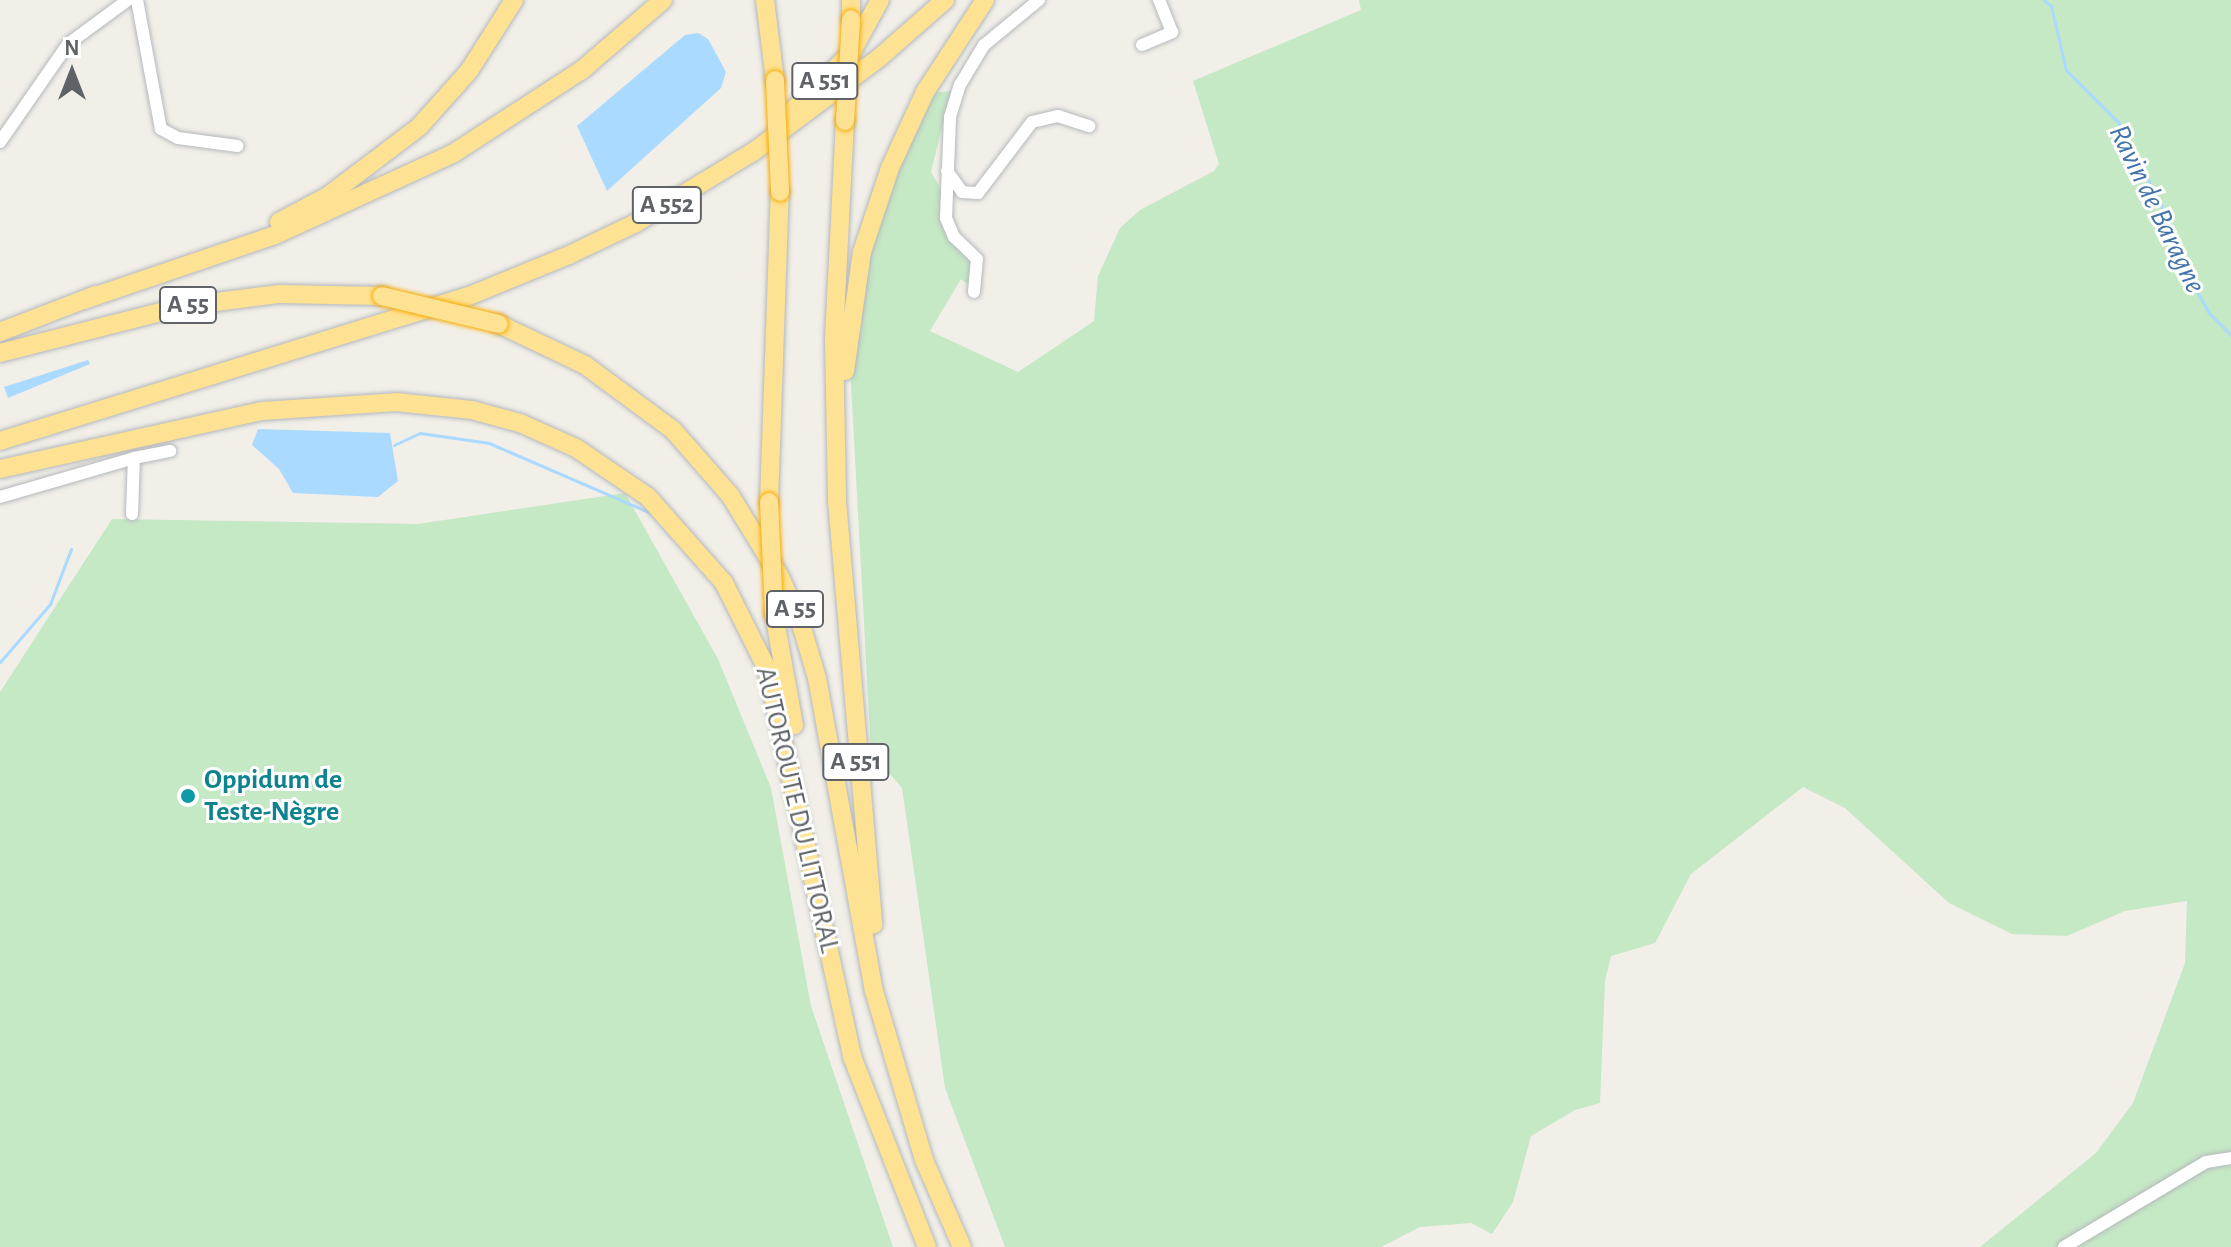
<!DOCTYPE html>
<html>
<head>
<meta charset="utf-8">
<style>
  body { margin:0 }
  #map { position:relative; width:2231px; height:1247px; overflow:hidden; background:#f1efe8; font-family:"Alegreya Sans",sans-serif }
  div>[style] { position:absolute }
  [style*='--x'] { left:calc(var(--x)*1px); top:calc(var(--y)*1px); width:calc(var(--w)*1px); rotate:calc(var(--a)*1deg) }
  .green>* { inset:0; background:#c5e8c5 }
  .water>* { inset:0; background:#aadaff }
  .stream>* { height:3px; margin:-1.5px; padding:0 1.5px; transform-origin:1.5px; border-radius:1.5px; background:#aadaff }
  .roads { filter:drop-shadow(0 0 2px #b5b8bc) drop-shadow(0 0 2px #b5b8bc) }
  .minor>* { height:12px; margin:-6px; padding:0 6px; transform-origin:6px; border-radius:6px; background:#fff }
  .highway>* { height:18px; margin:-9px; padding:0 9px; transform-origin:9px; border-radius:9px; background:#fde293 }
  .bridges { filter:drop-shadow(0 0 2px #f9ab00) drop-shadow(0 0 2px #f9ab00) }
  .highway-bridge>* { height:18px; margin:-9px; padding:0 9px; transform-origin:9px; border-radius:9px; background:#fde293 }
  .dots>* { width:22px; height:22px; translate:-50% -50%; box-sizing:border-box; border:4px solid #fff; border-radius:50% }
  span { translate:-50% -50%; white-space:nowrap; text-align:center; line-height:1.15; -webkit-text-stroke:6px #fff; paint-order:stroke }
  .shield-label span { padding:2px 6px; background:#fff; border:2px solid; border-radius:6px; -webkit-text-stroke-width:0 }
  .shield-label { font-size:26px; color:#5f6368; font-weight:700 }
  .culture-label { font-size:28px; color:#0d838f; font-weight:700 }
  .left { translate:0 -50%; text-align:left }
  .street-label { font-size:28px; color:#5f6368 }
  .water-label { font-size:30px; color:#4174aa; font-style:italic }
  .north { position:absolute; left:32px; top:32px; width:80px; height:80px; -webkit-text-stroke:6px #fff; paint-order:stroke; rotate:0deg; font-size:22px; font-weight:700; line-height:32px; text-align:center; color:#5f6368 }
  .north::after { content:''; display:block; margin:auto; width:28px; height:36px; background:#5f6368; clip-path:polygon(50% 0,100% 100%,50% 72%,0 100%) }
</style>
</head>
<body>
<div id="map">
  <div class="green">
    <i style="clip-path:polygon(1359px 0,2231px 0,2231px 1247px,1980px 1247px,2096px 1153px,2133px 1103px,2185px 963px,2187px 901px,2125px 911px,2067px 936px,2012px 934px,1949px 903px,1845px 808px,1803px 787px,1691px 874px,1655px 943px,1611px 956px,1605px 981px,1600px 1103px,1575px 1110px,1531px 1136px,1513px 1202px,1492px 1234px,1471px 1223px,1420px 1227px,1381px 1247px,1005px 1247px,945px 1088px,902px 788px,871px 752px,850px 366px,871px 251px,899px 162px,930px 93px,951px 91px,931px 172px,942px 191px,943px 218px,972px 256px,970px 286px,961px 279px,930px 331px,1018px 372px,1094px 321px,1098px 276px,1120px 228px,1140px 210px,1214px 171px,1219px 164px,1193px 81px,1361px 10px)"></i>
    <i style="clip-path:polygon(625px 493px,718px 659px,771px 788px,811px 1006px,893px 1247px,0 1247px,0 692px,112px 519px,418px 524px)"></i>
  </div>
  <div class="water">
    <i style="clip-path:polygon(698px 33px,708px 39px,726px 72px,721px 88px,607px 191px,577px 126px,685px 35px)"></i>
    <i style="clip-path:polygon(88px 360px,90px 364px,8px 398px,4px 387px)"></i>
    <i style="clip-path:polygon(258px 429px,390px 433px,398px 481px,378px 497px,293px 493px,279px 469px,252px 445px)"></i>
  </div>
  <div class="stream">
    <i style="--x:2044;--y:0;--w:9;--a:41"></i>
    <i style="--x:2051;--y:6;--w:66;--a:76.8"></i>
    <i style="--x:2066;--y:70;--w:74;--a:45"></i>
    <i style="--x:2118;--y:122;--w:108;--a:62.5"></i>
    <i style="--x:2168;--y:218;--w:47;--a:73.9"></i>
    <i style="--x:2181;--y:263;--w:57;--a:60.8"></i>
    <i style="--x:2209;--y:313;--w:31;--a:45"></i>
    <i style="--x:394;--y:445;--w:29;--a:-25"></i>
    <i style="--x:420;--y:433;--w:70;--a:8.2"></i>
    <i style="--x:489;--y:443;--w:179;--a:23.4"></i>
    <i style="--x:0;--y:662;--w:77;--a:-49.2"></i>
    <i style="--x:50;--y:604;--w:59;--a:-69.1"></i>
  </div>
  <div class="roads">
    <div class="minor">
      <i style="--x:137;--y:0;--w:131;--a:79.5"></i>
      <i style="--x:161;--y:129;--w:19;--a:28"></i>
      <i style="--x:178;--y:138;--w:60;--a:7.7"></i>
      <i style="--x:1142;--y:45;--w:33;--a:-23"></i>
      <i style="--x:1172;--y:32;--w:35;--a:-112"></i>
      <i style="--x:0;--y:142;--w:119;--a:-55.2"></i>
      <i style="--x:68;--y:44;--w:74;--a:-36.3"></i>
      <i style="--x:947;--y:171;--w:26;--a:54"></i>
      <i style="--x:962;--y:192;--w:16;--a:4"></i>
      <i style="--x:978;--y:193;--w:89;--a:-52.7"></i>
      <i style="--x:1032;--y:122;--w:27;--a:-13"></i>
      <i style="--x:1058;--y:116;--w:33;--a:18"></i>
      <i style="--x:974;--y:292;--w:33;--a:-85"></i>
      <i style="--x:977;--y:259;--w:32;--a:-136"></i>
      <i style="--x:954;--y:237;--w:21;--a:-113"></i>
      <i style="--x:946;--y:218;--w:101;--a:-87.7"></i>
      <i style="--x:950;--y:117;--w:34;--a:-73"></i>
      <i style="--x:960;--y:85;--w:47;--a:-59"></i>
      <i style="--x:984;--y:45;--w:71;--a:-39.3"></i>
      <i style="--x:0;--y:497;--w:140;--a:-16.2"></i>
      <i style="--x:132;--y:514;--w:56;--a:-88"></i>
      <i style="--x:134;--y:458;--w:37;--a:-11"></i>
      <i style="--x:2064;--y:1247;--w:165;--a:-30.9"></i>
      <i style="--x:2206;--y:1162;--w:25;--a:-9"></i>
    </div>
    <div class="highway">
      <i style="--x:765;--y:0;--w:81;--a:82.9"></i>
      <i style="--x:851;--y:19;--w:19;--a:-90"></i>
      <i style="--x:791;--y:112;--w:84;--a:-44.5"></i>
      <i style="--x:851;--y:53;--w:60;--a:-61.3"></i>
      <i style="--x:845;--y:121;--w:219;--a:92.9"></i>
      <i style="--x:834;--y:340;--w:161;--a:88.9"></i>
      <i style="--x:837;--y:501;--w:425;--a:85.1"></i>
      <i style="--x:279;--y:222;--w:55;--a:-28"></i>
      <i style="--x:328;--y:196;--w:114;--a:-37.2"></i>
      <i style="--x:419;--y:127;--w:75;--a:-48.2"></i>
      <i style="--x:469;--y:71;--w:84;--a:-57.6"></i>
      <i style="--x:84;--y:300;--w:202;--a:-18.8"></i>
      <i style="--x:275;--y:235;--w:197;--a:-24.6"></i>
      <i style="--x:454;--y:153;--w:153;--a:-33"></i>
      <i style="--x:582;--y:70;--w:107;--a:-40.8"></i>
      <i style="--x:499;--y:324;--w:95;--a:25.5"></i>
      <i style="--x:585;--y:365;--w:109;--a:36.5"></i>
      <i style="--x:673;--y:430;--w:86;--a:48.8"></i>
      <i style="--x:730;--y:495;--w:96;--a:58.6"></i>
      <i style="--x:780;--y:577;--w:48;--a:65.6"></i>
      <i style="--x:800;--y:621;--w:59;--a:73.4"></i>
      <i style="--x:817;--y:678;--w:318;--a:79.7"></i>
      <i style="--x:874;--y:991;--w:176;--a:73.5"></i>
      <i style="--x:924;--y:1160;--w:95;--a:66.4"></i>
      <i style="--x:0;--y:332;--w:103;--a:-21.1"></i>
      <i style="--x:0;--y:353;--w:191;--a:-14.3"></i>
      <i style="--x:185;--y:306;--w:95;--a:-7.3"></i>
      <i style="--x:279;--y:294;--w:103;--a:1.1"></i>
      <i style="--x:845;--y:371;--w:120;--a:-81.9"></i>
      <i style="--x:862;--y:252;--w:89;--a:-71.6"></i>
      <i style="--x:890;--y:168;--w:84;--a:-65.3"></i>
      <i style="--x:925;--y:92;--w:110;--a:-56.9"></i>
      <i style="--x:0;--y:441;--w:491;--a:-17.2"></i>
      <i style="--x:469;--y:296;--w:108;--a:-22.3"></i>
      <i style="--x:569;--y:255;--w:74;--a:-25.5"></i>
      <i style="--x:636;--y:223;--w:137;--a:-31.3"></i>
      <i style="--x:753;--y:152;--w:157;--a:-36.7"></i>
      <i style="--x:879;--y:58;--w:88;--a:-41.3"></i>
      <i style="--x:0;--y:469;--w:268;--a:-12.5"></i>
      <i style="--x:262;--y:411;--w:134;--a:-3.8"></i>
      <i style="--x:396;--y:402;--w:76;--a:6"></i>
      <i style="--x:472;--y:410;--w:50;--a:15.2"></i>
      <i style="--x:520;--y:423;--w:61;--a:24.1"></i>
      <i style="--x:576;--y:448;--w:87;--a:34.2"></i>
      <i style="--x:648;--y:497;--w:115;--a:48.5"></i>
      <i style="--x:724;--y:583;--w:96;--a:63.4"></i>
      <i style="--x:767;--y:669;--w:399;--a:77.6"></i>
      <i style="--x:853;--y:1059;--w:202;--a:68.5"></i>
      <i style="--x:769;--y:502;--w:310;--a:-88"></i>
      <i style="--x:774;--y:614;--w:113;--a:79.8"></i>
    </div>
  </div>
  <div class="bridges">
    <div class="highway-bridge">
      <i style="--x:775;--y:80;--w:112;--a:87.4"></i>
      <i style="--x:845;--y:121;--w:102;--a:-86.6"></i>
      <i style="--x:382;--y:296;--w:120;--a:13.5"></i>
      <i style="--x:769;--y:502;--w:112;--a:87.4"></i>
    </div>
  </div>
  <div class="dots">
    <i style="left:188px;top:796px;background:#0f9aa8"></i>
  </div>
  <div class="shield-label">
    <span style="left:825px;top:81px">A 551</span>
    <span style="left:667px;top:205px">A 552</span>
    <span style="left:188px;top:305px">A 55</span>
    <span style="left:795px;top:609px">A 55</span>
    <span style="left:856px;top:762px">A 551</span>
  </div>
  <div class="culture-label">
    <span class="left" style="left:204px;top:796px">Oppidum de<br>Teste-Nègre</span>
  </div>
  <div class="street-label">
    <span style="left:797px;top:810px;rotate:77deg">AUTOROUTE DU LITTORAL</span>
  </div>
  <div class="water-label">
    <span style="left:2157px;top:209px;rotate:64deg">Ravin de Baragne</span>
  </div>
  <div class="north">N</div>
</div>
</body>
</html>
